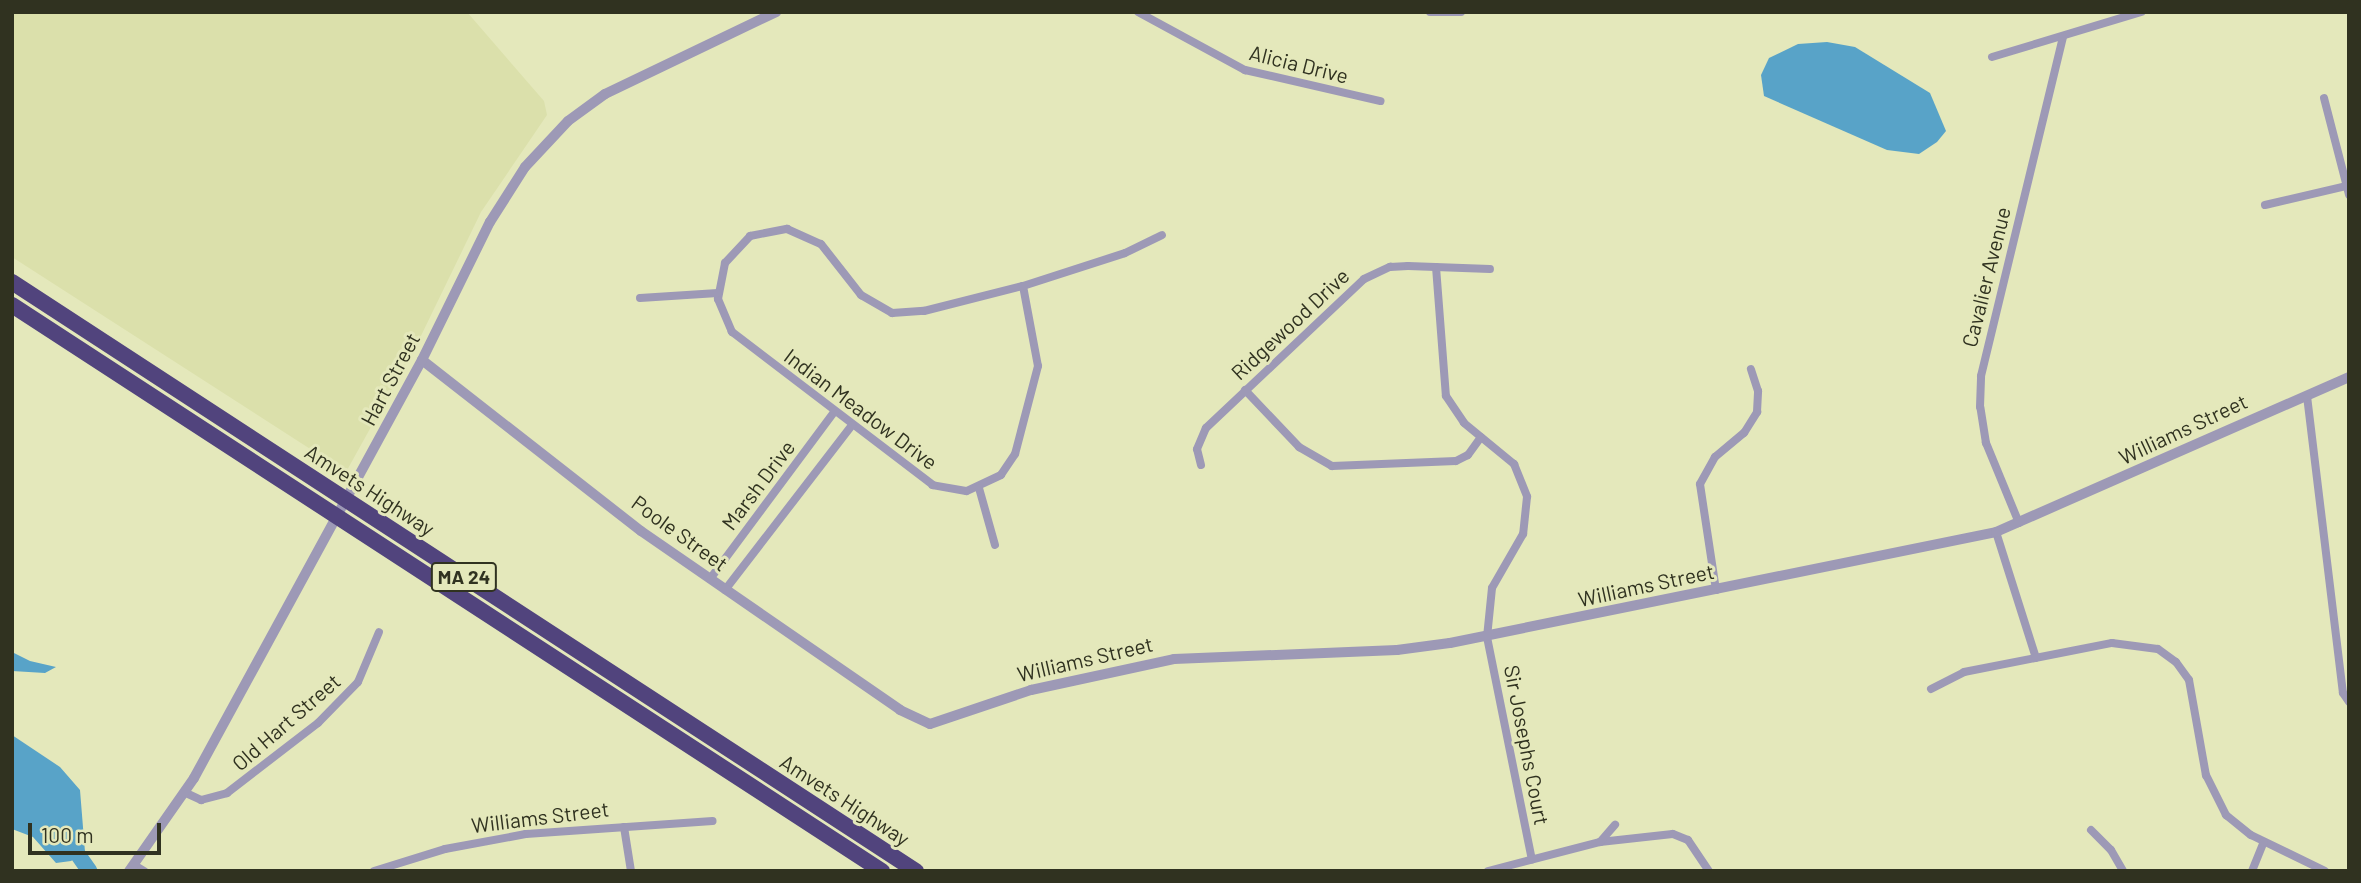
<!DOCTYPE html>
<html>
<head>
<meta charset="utf-8">
<style>
  body { margin:0 }
  #map { position:relative; width:2361px; height:883px; overflow:hidden; background:#e4e8bb; font-family:Barlow,sans-serif }
  div>[style] { position:absolute }
  [style*='--x'] { left:calc(var(--x)*1px); top:calc(var(--y)*1px); width:calc(var(--w)*1px); rotate:calc(var(--a)*1deg) }
  .built>* { inset:0; background:#dbe0ab }
  .water>* { inset:0; background:#58a3c8 }
  .river>* { height:16px; margin:-8px; padding:0 8px; transform-origin:8px; border-radius:8px; background:#58a3c8 }
  .minor>* { height:8px; margin:-4px; padding:0 4px; transform-origin:4px; border-radius:4px; background:#9d99b6 }
  .tertiary>* { height:10px; margin:-5px; padding:0 5px; transform-origin:5px; border-radius:5px; background:#9d99b6 }
  .motorway>* { height:16px; margin:-8px; padding:0 8px; transform-origin:8px; border-radius:8px; background:#51447d }
  span { translate:-50% -50%; white-space:nowrap; text-align:center; line-height:1.15; -webkit-text-stroke:6px #e4e8bb; paint-order:stroke }
  .shield-label span { padding:2px 5px; background:#e4e8bb; border:2px solid; border-radius:5px; -webkit-text-stroke-width:0 }
  .shield-label { font-size:19px; color:#303220; font-weight:700 }
  .street-label { font-size:21px; color:#303220 }
  .frame { position:absolute; inset:0; border:14px solid #303220; pointer-events:none }
  .scale { position:absolute; left:28px; top:823px; width:133px; height:32px; box-sizing:border-box; border:4px solid #303220; border-top:0; padding-left:9px; font-size:21px; line-height:24px; white-space:nowrap; color:#303220; -webkit-text-stroke:5px #e4e8bb; paint-order:stroke }
</style>
</head>
<body>
<div id="map">
  <div class="built">
    <i style="clip-path:polygon(12px 12px,467px 12px,544px 101px,547px 115px,481px 212px,417px 344px,346px 472px,12px 257px)"></i>
  </div>
  <div class="water">
    <i style="clip-path:polygon(1827px 42px,1855px 47px,1930px 93px,1946px 131px,1937px 142px,1919px 154px,1887px 150px,1764px 96px,1761px 75px,1769px 58px,1798px 44px)"></i>
    <i style="clip-path:polygon(12px 652px,30px 661px,56px 667px,45px 673px,12px 671px)"></i>
    <i style="clip-path:polygon(12px 735px,60px 767px,80px 790px,85px 852px,71px 861px,56px 863px,33px 837px,12px 829px)"></i>
  </div>
  <div class="river">
    <i style="--x:67;--y:839;--w:39;--a:55"></i>
  </div>
  <div class="minor">
    <i style="--x:1138;--y:12;--w:122;--a:28.5"></i>
    <i style="--x:1245;--y:70;--w:139;--a:12.9"></i>
    <i style="--x:1430;--y:12;--w:31;--a:0"></i>
    <i style="--x:1992;--y:57;--w:156;--a:-16.8"></i>
    <i style="--x:2324;--y:98;--w:100;--a:75.5"></i>
    <i style="--x:2265;--y:205;--w:83;--a:-13.2"></i>
    <i style="--x:787;--y:229;--w:37;--a:24"></i>
    <i style="--x:821;--y:244;--w:65;--a:51.9"></i>
    <i style="--x:861;--y:295;--w:36;--a:30"></i>
    <i style="--x:892;--y:313;--w:32;--a:-4"></i>
    <i style="--x:924;--y:311;--w:102;--a:-14.2"></i>
    <i style="--x:1023;--y:286;--w:81;--a:79.4"></i>
    <i style="--x:1038;--y:366;--w:91;--a:104.6"></i>
    <i style="--x:1015;--y:454;--w:25;--a:124"></i>
    <i style="--x:1001;--y:475;--w:38;--a:155"></i>
    <i style="--x:966;--y:491;--w:34;--a:-170"></i>
    <i style="--x:933;--y:485;--w:253;--a:-142.7"></i>
    <i style="--x:732;--y:332;--w:36;--a:-113"></i>
    <i style="--x:718;--y:299;--w:37;--a:-79"></i>
    <i style="--x:725;--y:263;--w:37;--a:-47"></i>
    <i style="--x:750;--y:236;--w:38;--a:-11"></i>
    <i style="--x:1436;--y:267;--w:129;--a:85.6"></i>
    <i style="--x:1446;--y:396;--w:32;--a:56"></i>
    <i style="--x:1464;--y:423;--w:65;--a:39.4"></i>
    <i style="--x:1514;--y:464;--w:35;--a:68"></i>
    <i style="--x:1527;--y:497;--w:37;--a:96"></i>
    <i style="--x:1523;--y:534;--w:62;--a:119.9"></i>
    <i style="--x:1492;--y:588;--w:49;--a:95.8"></i>
    <i style="--x:1487;--y:637;--w:227;--a:78.6"></i>
    <i style="--x:1023;--y:286;--w:107;--a:-17.9"></i>
    <i style="--x:1125;--y:253;--w:41;--a:-25.9"></i>
    <i style="--x:640;--y:298;--w:78;--a:-3.7"></i>
    <i style="--x:1245;--y:390;--w:79;--a:46.5"></i>
    <i style="--x:1299;--y:447;--w:38;--a:30"></i>
    <i style="--x:1332;--y:466;--w:124;--a:-2.3"></i>
    <i style="--x:1456;--y:461;--w:13;--a:-27"></i>
    <i style="--x:1468;--y:455;--w:22;--a:-54"></i>
    <i style="--x:2307;--y:396;--w:299;--a:83.1"></i>
    <i style="--x:2343;--y:693;--w:11;--a:56"></i>
    <i style="--x:1201;--y:465;--w:16;--a:-104"></i>
    <i style="--x:1197;--y:449;--w:23;--a:-67"></i>
    <i style="--x:1206;--y:428;--w:217;--a:-43.3"></i>
    <i style="--x:1364;--y:279;--w:29;--a:-25"></i>
    <i style="--x:1390;--y:267;--w:18;--a:-3"></i>
    <i style="--x:1408;--y:266;--w:82;--a:2.1"></i>
    <i style="--x:979;--y:488;--w:59;--a:74.3"></i>
    <i style="--x:2019;--y:523;--w:87;--a:-112.4"></i>
    <i style="--x:1986;--y:443;--w:36;--a:-99"></i>
    <i style="--x:1980;--y:407;--w:31;--a:-88"></i>
    <i style="--x:1981;--y:376;--w:349;--a:-76.4"></i>
    <i style="--x:1996;--y:532;--w:132;--a:72.4"></i>
    <i style="--x:710;--y:579;--w:208;--a:-53.4"></i>
    <i style="--x:725;--y:590;--w:208;--a:-52.4"></i>
    <i style="--x:1716;--y:590;--w:107;--a:-98.6"></i>
    <i style="--x:1700;--y:484;--w:31;--a:-61"></i>
    <i style="--x:1715;--y:457;--w:38;--a:-40"></i>
    <i style="--x:1744;--y:433;--w:25;--a:-58"></i>
    <i style="--x:1757;--y:412;--w:21;--a:-87"></i>
    <i style="--x:1758;--y:391;--w:23;--a:-108"></i>
    <i style="--x:1931;--y:689;--w:37;--a:-27"></i>
    <i style="--x:1964;--y:672;--w:151;--a:-11.1"></i>
    <i style="--x:2112;--y:643;--w:46;--a:7.4"></i>
    <i style="--x:2158;--y:649;--w:22;--a:36"></i>
    <i style="--x:2176;--y:662;--w:22;--a:54"></i>
    <i style="--x:2189;--y:680;--w:97;--a:79.9"></i>
    <i style="--x:2206;--y:775;--w:45;--a:63.4"></i>
    <i style="--x:2226;--y:815;--w:32;--a:39"></i>
    <i style="--x:2251;--y:835;--w:82;--a:25.9"></i>
    <i style="--x:186;--y:793;--w:17;--a:25"></i>
    <i style="--x:201;--y:800;--w:27;--a:-15"></i>
    <i style="--x:227;--y:793;--w:115;--a:-37.6"></i>
    <i style="--x:318;--y:723;--w:57;--a:-45.7"></i>
    <i style="--x:358;--y:682;--w:54;--a:-67.2"></i>
    <i style="--x:624;--y:827;--w:45;--a:81"></i>
    <i style="--x:2091;--y:830;--w:28;--a:45"></i>
    <i style="--x:2111;--y:850;--w:24;--a:60"></i>
    <i style="--x:1600;--y:842;--w:73;--a:-6.3"></i>
    <i style="--x:1673;--y:834;--w:16;--a:22"></i>
    <i style="--x:1688;--y:840;--w:37;--a:56"></i>
    <i style="--x:134;--y:865;--w:12;--a:31"></i>
    <i style="--x:374;--y:871;--w:74;--a:-17.2"></i>
    <i style="--x:445;--y:849;--w:82;--a:-10.5"></i>
    <i style="--x:526;--y:834;--w:187;--a:-4"></i>
    <i style="--x:1488;--y:871;--w:116;--a:-14.5"></i>
    <i style="--x:1600;--y:842;--w:23;--a:-49"></i>
    <i style="--x:2252;--y:871;--w:31;--a:-68"></i>
  </div>
  <div class="tertiary">
    <i style="--x:422;--y:360;--w:278;--a:38"></i>
    <i style="--x:641;--y:531;--w:315;--a:34.6"></i>
    <i style="--x:900;--y:710;--w:33;--a:25"></i>
    <i style="--x:930;--y:724;--w:107;--a:-18.6"></i>
    <i style="--x:1031;--y:690;--w:146;--a:-12.2"></i>
    <i style="--x:1174;--y:659;--w:223;--a:-2.3"></i>
    <i style="--x:1397;--y:650;--w:53;--a:-7.5"></i>
    <i style="--x:1450;--y:643;--w:557;--a:-11.49"></i>
    <i style="--x:1996;--y:532;--w:386;--a:-23.7"></i>
    <i style="--x:129;--y:871;--w:113;--a:-55"></i>
    <i style="--x:194;--y:778;--w:476;--a:-61.4"></i>
    <i style="--x:422;--y:360;--w:154;--a:-63.8"></i>
    <i style="--x:490;--y:222;--w:65;--a:-57.5"></i>
    <i style="--x:525;--y:167;--w:63;--a:-46.9"></i>
    <i style="--x:568;--y:121;--w:46;--a:-36.1"></i>
    <i style="--x:605;--y:94;--w:190;--a:-25.6"></i>
  </div>
  <div class="motorway">
    <i style="--x:12;--y:282;--w:1079;--a:33.09"></i>
    <i style="--x:12;--y:305;--w:1038;--a:33.05"></i>
  </div>
  <div class="shield-label">
    <span style="left:464px;top:577px">MA 24</span>
  </div>
  <div class="street-label">
    <span style="left:1299px;top:64px;rotate:14deg">Alicia Drive</span>
    <span style="left:1986px;top:277px;rotate:-76deg">Cavalier Avenue</span>
    <span style="left:1290px;top:324px;rotate:-43deg">Ridgewood Drive</span>
    <span style="left:390px;top:379px;rotate:-62deg">Hart Street</span>
    <span style="left:861px;top:409px;rotate:37deg">Indian Meadow Drive</span>
    <span style="left:2183px;top:429px;rotate:-25deg">Williams Street</span>
    <span style="left:758px;top:485px;rotate:-53deg">Marsh Drive</span>
    <span style="left:370px;top:490px;rotate:33deg">Amvets Highway</span>
    <span style="left:680px;top:533px;rotate:36deg">Poole Street</span>
    <span style="left:1646px;top:585px;rotate:-12deg">Williams Street</span>
    <span style="left:1085px;top:659px;rotate:-13deg">Williams Street</span>
    <span style="left:286px;top:722px;rotate:-41deg">Old Hart Street</span>
    <span style="left:1527px;top:745px;rotate:79deg">Sir Josephs Court</span>
    <span style="left:845px;top:800px;rotate:33deg">Amvets Highway</span>
    <span style="left:540px;top:817px;rotate:-7deg">Williams Street</span>
  </div>
  <div class="frame"></div>
  <div class="scale">100 m</div>
</div>
</body>
</html>
